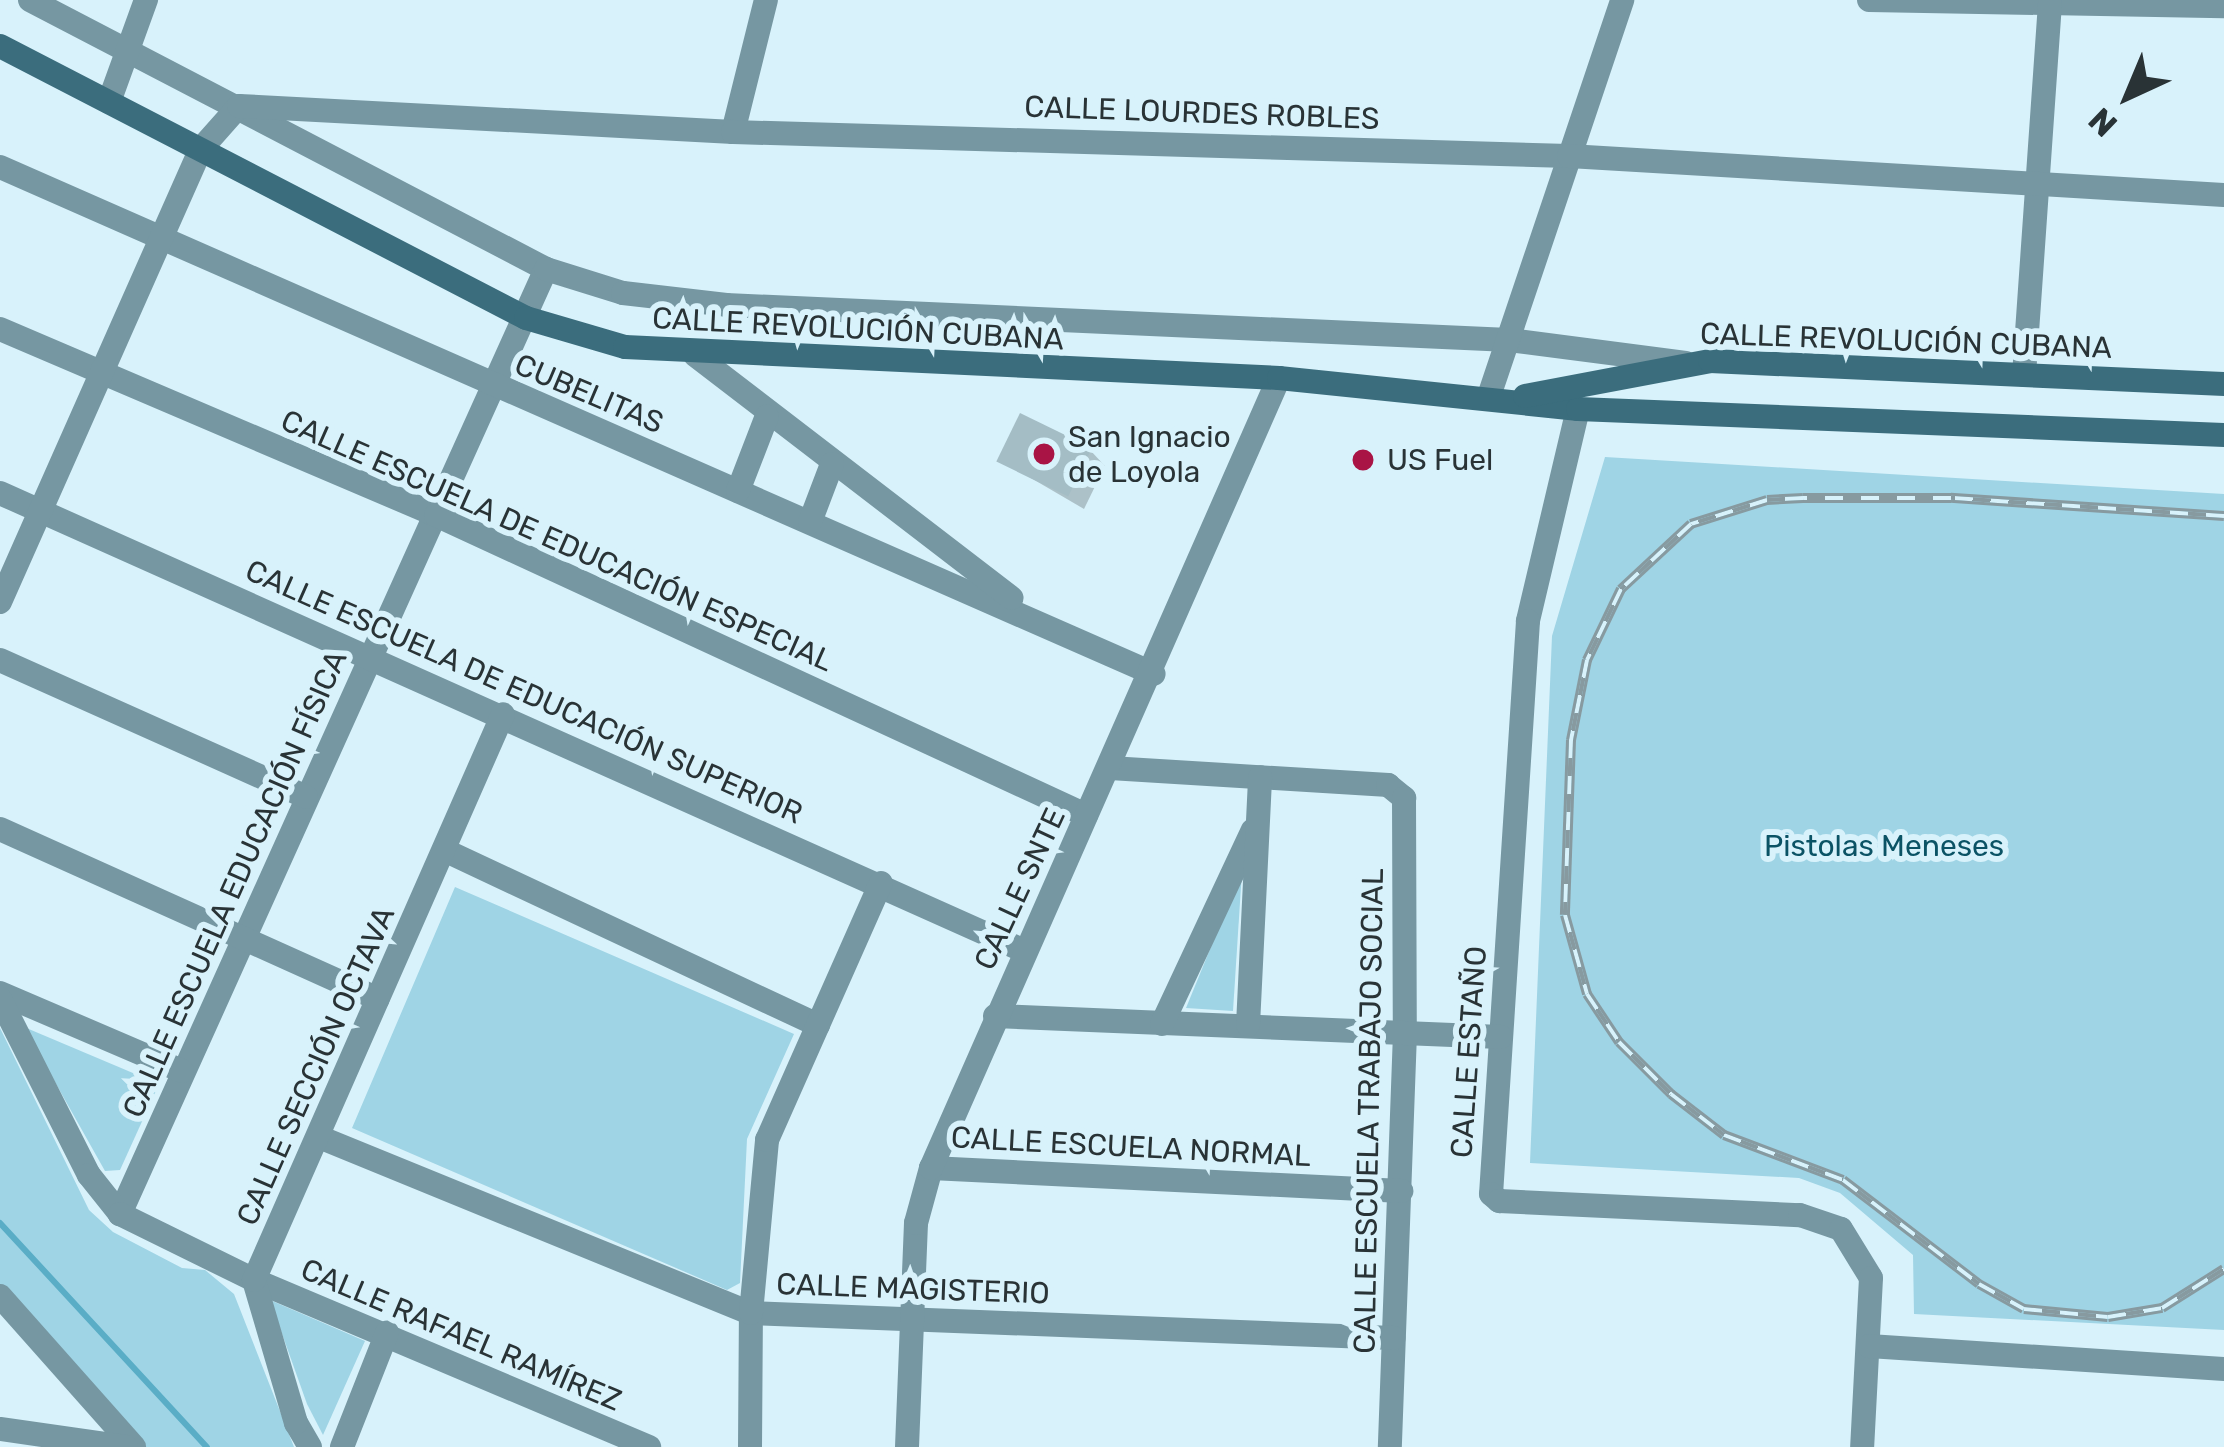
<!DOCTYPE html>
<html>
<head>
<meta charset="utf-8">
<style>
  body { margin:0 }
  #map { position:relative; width:2224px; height:1447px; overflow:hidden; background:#d8f2fb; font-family:Rubik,sans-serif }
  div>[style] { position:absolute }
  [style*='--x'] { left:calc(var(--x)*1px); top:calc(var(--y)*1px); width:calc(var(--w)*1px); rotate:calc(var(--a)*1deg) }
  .green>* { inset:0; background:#9fd4e5 }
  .shadow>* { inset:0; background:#0003 }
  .stream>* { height:6px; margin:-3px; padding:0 3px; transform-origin:3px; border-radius:3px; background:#5aadc6 }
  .building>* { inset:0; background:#a4bdc5; transform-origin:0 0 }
  .street>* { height:24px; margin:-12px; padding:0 12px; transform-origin:12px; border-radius:12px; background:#7697a2 }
  .secondary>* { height:24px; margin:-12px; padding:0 12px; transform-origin:12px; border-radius:12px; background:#3b6d7d }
  .rail>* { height:10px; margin-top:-5px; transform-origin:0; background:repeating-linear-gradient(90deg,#d8f2fb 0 18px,#879aa0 0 36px); box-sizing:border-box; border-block:3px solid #879aa0 }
  .dots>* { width:33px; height:33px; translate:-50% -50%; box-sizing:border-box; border:6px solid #d8f2fb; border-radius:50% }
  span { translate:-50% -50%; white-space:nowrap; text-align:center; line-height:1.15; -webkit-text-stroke:12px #d8f2fb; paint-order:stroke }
  .street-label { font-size:30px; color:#293336 }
  .poi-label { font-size:30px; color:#293336 }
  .left { translate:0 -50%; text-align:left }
  .park-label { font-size:30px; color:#0b5365 }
  .north { position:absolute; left:2068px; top:36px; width:120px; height:120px; -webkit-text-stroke:9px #d8f2fb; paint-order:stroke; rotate:224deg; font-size:33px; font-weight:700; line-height:48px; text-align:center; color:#293336 }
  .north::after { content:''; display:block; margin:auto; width:42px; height:54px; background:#293336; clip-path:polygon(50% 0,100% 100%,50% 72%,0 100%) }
</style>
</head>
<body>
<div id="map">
  <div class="green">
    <i style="clip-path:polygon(1605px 457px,2224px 494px,2224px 1330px,1914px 1314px,1913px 1255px,1840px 1193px,1799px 1178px,1530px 1163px,1552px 636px)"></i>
    <i style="clip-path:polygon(1242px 871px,1233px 1011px,1186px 1008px)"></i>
    <i style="clip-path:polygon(455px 887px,794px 1034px,747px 1139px,740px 1283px,727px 1290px,352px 1128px)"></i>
    <i style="clip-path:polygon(24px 1027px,159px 1084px,120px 1170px,105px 1171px)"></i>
    <i style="clip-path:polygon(0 1028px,89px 1210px,113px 1232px,182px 1268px,205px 1270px,234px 1294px,294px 1447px,145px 1447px,0 1292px)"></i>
    <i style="clip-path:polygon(270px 1300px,365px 1341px,323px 1435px,307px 1404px)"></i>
  </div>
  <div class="shadow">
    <i style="clip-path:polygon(1090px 450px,1105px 466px,1084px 509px,1000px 460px)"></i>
  </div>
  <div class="stream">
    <i style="--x:0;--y:1223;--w:305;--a:47.3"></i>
  </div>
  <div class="building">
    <i style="left:1020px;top:413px;width:80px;height:54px;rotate:26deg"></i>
  </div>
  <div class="street">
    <i style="--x:30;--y:0;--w:582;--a:27.53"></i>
    <i style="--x:546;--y:269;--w:1037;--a:114.27"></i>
    <i style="--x:1869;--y:0;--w:355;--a:1"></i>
    <i style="--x:109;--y:102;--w:109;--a:-70.1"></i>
    <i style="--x:733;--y:132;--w:136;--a:-76"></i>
    <i style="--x:0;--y:167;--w:1260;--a:23.72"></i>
    <i style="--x:546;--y:269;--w:81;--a:17.3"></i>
    <i style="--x:623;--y:293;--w:104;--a:6.6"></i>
    <i style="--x:726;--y:305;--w:784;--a:2.56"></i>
    <i style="--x:1509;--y:340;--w:178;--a:7.4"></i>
    <i style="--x:0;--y:329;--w:474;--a:23.1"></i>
    <i style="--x:436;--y:515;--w:716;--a:24.78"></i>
    <i style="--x:695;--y:355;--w:399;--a:37.5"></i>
    <i style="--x:2024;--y:375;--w:371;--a:-86"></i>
    <i style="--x:1489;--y:396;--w:418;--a:-71.4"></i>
    <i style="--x:1578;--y:409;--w:218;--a:103.3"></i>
    <i style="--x:1528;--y:621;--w:574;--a:93.69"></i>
    <i style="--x:1491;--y:1194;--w:11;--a:41"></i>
    <i style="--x:1499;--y:1201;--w:301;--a:2.7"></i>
    <i style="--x:1800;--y:1215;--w:43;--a:18.9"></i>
    <i style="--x:1841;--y:1229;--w:57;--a:58.5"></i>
    <i style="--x:1871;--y:1278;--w:169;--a:93"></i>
    <i style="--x:738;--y:491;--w:80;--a:-68.9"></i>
    <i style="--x:0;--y:493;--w:1120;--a:24.09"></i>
    <i style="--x:810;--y:522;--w:62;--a:-69.2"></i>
    <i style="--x:0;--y:602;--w:494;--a:-66.1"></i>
    <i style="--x:200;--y:150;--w:59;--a:-48.4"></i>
    <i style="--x:239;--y:106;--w:495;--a:3"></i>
    <i style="--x:733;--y:132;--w:836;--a:1.64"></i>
    <i style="--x:1569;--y:156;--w:656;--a:3.41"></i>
    <i style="--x:0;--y:660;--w:335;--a:24.1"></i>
    <i style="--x:1110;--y:768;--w:279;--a:3.5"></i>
    <i style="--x:1388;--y:785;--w:21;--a:39"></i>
    <i style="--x:1404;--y:798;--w:235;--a:89.8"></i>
    <i style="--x:1405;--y:1033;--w:414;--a:92.1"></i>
    <i style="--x:0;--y:829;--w:414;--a:24.2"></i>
    <i style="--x:444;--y:850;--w:413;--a:25.1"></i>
    <i style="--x:0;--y:993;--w:198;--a:23.2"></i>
    <i style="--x:0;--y:999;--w:197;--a:63.2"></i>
    <i style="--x:89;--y:1175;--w:50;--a:51.5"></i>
    <i style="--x:120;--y:1214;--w:149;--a:26.2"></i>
    <i style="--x:254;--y:1280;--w:429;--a:22.9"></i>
    <i style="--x:995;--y:1016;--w:506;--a:2.38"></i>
    <i style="--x:1162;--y:1024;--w:214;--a:-64.9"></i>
    <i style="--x:1248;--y:1025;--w:248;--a:-87.2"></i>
    <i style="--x:319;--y:1137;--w:466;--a:22.2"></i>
    <i style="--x:751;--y:1313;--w:643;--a:2.23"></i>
    <i style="--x:931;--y:1168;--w:471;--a:2.8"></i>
    <i style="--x:0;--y:1296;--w:202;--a:48.4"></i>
    <i style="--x:1869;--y:1346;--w:356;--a:3.7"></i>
    <i style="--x:0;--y:1429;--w:127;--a:8.1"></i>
    <i style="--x:310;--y:1447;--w:28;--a:-120"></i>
    <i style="--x:296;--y:1423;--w:149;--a:-106.4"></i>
    <i style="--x:254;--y:1280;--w:618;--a:-66.25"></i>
    <i style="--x:342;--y:1447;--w:123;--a:-68.5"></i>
    <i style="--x:750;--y:1447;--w:134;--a:-89.6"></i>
    <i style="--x:751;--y:1313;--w:174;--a:-84.7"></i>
    <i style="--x:767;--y:1140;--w:281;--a:-66.1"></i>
    <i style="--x:907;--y:1447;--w:224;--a:-87.7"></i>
    <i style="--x:916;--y:1223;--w:57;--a:-74.7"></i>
    <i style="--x:931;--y:1168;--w:863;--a:-66.23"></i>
  </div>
  <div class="secondary">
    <i style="--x:0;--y:46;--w:592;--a:27.34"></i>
    <i style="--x:526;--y:318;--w:103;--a:16.3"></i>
    <i style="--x:625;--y:347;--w:655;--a:2.71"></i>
    <i style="--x:1279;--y:378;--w:301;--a:5.9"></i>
    <i style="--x:1578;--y:409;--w:647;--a:2.3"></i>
    <i style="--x:1525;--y:396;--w:188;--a:-10.7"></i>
    <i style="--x:1710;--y:361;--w:515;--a:2.56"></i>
  </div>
  <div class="rail">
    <i style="--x:2224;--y:516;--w:274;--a:-176.2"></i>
    <i style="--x:1951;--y:498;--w:148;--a:180"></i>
    <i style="--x:1803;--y:498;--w:36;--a:177"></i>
    <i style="--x:1767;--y:500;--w:80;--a:162.5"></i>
    <i style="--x:1691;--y:524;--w:96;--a:137.1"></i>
    <i style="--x:1621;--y:589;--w:79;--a:115.6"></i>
    <i style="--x:1587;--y:660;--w:82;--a:101.3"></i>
    <i style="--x:1571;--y:740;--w:175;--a:92"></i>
    <i style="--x:1565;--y:915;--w:82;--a:74.4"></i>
    <i style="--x:1587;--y:994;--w:58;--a:56.3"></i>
    <i style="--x:1619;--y:1042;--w:74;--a:45"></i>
    <i style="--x:1671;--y:1094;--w:67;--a:37.7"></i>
    <i style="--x:1724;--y:1135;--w:127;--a:20.7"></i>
    <i style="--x:1843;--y:1180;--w:171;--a:37.4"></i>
    <i style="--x:1979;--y:1284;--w:51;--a:29.1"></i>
    <i style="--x:2024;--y:1309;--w:84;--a:5.4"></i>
    <i style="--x:2108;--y:1317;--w:55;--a:-9.5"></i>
    <i style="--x:2162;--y:1308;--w:73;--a:-32.2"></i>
  </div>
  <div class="dots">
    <i style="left:1044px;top:454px;background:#a91445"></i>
    <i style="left:1363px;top:460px;background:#a91445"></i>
  </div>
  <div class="street-label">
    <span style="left:1202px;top:113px;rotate:2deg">CALLE LOURDES ROBLES</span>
    <span style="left:858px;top:329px;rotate:3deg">CALLE REVOLUCIÓN CUBANA</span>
    <span style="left:1906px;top:341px;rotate:2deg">CALLE REVOLUCIÓN CUBANA</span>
    <span style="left:589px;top:394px;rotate:23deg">CUBELITAS</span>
    <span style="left:557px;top:541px;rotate:24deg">CALLE ESCUELA DE EDUCACIÓN ESPECIAL</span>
    <span style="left:524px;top:692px;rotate:24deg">CALLE ESCUELA DE EDUCACIÓN SUPERIOR</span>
    <span style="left:235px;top:884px;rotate:-66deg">CALLE ESCUELA EDUCACIÓN FÍSICA</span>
    <span style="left:1020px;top:889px;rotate:-65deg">CALLE SNTE</span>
    <span style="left:1469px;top:1052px;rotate:-86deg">CALLE ESTAÑO</span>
    <span style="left:316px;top:1066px;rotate:-66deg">CALLE SECCIÓN OCTAVA</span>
    <span style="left:1369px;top:1111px;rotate:-89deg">CALLE ESCUELA TRABAJO SOCIAL</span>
    <span style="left:1131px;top:1147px;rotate:3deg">CALLE ESCUELA NORMAL</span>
    <span style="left:913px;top:1289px;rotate:2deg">CALLE MAGISTERIO</span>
    <span style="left:461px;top:1335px;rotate:23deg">CALLE RAFAEL RAMÍREZ</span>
  </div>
  <div class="poi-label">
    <span class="left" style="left:1068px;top:454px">San Ignacio<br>de Loyola</span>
    <span class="left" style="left:1387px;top:460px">US Fuel</span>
  </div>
  <div class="park-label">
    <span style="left:1884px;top:846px">Pistolas Meneses</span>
  </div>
  <div class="north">N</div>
</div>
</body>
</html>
